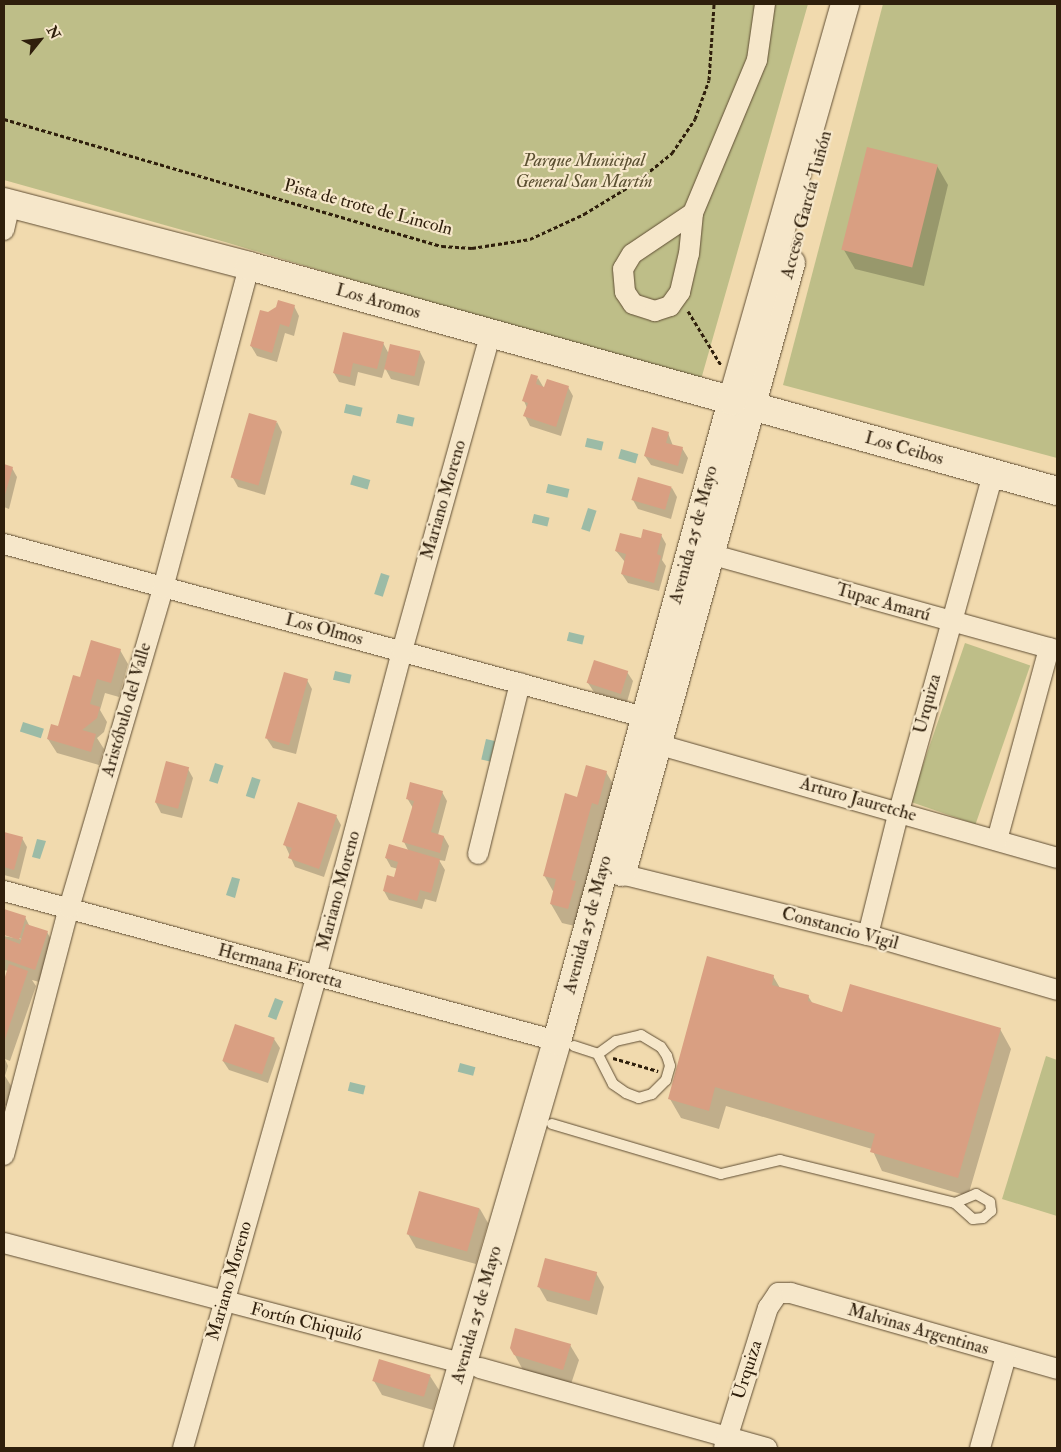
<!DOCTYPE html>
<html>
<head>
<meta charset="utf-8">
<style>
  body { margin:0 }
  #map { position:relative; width:1061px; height:1452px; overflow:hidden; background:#f1daae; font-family:"IM FELL Double Pica",serif }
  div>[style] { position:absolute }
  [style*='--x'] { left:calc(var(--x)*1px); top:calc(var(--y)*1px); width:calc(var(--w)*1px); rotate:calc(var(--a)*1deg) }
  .green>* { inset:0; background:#bebe88; transform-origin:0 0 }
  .water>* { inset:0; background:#9cbba6; transform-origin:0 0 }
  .shadow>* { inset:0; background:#0003 }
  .building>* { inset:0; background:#d99f82; transform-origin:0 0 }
  .path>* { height:3px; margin-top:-1.5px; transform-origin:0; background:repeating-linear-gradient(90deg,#2f1f0c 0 4px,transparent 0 6.5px) }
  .roads { filter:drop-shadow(0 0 1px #604e34) drop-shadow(0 0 1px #604e34) }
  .lane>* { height:10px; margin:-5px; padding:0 5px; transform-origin:5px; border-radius:5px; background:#f6e7ca }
  .street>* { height:20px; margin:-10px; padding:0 10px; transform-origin:10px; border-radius:10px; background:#f6e7ca }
  .secondary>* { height:28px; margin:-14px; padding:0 14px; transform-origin:14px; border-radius:14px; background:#f6e7ca }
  span { translate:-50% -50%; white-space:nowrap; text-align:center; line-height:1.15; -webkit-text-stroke:4.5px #f6e7ca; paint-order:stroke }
  .park-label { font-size:18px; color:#5a4f31; font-style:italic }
  .street-label { font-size:18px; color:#2f1f0c }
  .frame { position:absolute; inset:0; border:5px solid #2f1f0c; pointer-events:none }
  .north { position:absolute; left:15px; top:15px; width:50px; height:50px; -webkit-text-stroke:4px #f6e7ca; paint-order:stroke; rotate:61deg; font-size:14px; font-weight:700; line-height:20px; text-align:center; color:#2f1f0c }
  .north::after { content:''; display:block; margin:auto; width:18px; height:22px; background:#2f1f0c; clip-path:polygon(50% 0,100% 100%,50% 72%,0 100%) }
</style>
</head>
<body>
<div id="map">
  <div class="green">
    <i style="clip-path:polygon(4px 4px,808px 4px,700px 383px,225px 242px,4px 180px)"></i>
    <i style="clip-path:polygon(883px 4px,1057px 4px,1057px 458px,783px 385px)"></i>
    <i style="left:965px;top:643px;width:69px;height:168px;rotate:19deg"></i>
    <i style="clip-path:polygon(1046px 1056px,1057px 1060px,1057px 1216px,1002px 1199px)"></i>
  </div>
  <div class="water">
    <i style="left:346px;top:404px;width:17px;height:9px;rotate:13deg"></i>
    <i style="left:398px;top:414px;width:17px;height:9px;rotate:13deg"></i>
    <i style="left:587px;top:438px;width:17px;height:9px;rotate:13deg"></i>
    <i style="left:621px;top:449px;width:18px;height:10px;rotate:16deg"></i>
    <i style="left:353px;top:475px;width:18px;height:10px;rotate:16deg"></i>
    <i style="left:548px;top:484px;width:22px;height:9px;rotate:13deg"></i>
    <i style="left:588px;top:508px;width:9px;height:22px;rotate:18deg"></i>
    <i style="left:534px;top:514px;width:16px;height:9px;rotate:14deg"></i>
    <i style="left:381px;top:573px;width:9px;height:22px;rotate:18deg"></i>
    <i style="left:569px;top:632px;width:16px;height:9px;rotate:14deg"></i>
    <i style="left:335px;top:671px;width:17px;height:9px;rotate:13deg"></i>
    <i style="left:23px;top:722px;width:22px;height:10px;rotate:18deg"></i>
    <i style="left:486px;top:739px;width:9px;height:21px;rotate:13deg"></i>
    <i style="left:215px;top:763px;width:9px;height:19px;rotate:18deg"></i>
    <i style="left:252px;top:777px;width:9px;height:20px;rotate:18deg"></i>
    <i style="clip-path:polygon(37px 839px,46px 841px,40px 859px,32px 857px)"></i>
    <i style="clip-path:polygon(232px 877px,240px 879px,235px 898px,226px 895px)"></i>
    <i style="left:275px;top:998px;width:9px;height:20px;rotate:21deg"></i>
    <i style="left:460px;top:1063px;width:16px;height:9px;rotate:15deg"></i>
    <i style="left:350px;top:1082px;width:16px;height:9px;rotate:14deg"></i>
  </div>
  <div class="shadow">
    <i style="clip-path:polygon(937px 166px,948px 185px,924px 286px,855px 269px,844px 250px)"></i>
    <i style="clip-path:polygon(294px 306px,299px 316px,294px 336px,285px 333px,277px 362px,257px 356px,251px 346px)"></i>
    <i style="clip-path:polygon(383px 343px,389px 354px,420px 352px,425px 362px,419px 386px,391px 379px,385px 368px,382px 378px,358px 372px,355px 386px,339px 382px,334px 373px)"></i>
    <i style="clip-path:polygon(538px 378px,545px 390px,568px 387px,573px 396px,561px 436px,530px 426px,525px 416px,527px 408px,524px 401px)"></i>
    <i style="clip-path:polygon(277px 422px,282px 432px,265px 495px,238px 487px,233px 478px)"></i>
    <i style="clip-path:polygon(668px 433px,673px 446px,682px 448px,688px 458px,683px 474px,651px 465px,645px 456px)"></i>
    <i style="clip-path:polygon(4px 466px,12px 468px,17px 477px,9px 509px,4px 507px)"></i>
    <i style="clip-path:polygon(672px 488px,677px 497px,671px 519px,638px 509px,633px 500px)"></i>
    <i style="clip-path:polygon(661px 535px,666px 544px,662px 560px,666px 566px,659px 591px,628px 583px,622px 574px,625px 562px,616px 551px)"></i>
    <i style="clip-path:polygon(120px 650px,128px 664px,119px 697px,105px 693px,100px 710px,107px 722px,104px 732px,97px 738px,104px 749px,99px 765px,57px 753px,48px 739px,59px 728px,81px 678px)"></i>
    <i style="clip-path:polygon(627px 672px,633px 681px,627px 702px,594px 692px,588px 683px)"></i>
    <i style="clip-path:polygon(307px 680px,312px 689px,296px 754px,273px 748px,267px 739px)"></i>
    <i style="clip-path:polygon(188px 769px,193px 778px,182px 818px,161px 813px,156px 803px)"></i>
    <i style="clip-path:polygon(606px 772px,617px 791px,579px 927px,562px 923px,551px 904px,554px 893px,544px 875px,578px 798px)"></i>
    <i style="clip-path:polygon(442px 792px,447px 801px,438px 835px,444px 837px,449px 846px,445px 861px,439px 860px,445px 870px,436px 902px,425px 899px,422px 909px,389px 900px,384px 891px,395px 879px,398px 869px,391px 867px,386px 858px,409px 852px,404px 842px,413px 808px,407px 798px)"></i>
    <i style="clip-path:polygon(336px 816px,341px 825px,324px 877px,295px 867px,285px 845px)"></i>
    <i style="clip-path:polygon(4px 833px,22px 838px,27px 847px,19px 879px,4px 875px)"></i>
    <i style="clip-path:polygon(4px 911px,25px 917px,30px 927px,47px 932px,55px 947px,43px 983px,32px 980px,36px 986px,10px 1061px,5px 1059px,8px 1066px,5px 1076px,13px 1089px,7px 1106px,4px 1105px,4px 984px,8px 971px,4px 970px,4px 936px,25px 940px,4px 934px)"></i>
    <i style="clip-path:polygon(773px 976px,780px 988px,808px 996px,813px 1004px,843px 1013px,1000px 1029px,1011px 1049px,968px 1196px,882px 1171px,872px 1149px,726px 1106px,719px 1129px,681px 1118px,670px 1099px)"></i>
    <i style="clip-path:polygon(274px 1039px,280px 1048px,268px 1083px,229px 1070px,223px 1061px)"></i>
    <i style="clip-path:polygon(480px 1209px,488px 1223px,476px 1264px,416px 1248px,408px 1234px)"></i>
    <i style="clip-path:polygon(596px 1273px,604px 1287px,597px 1315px,547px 1301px,539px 1287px)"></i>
    <i style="clip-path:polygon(570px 1345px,579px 1360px,571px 1384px,523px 1370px,511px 1348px)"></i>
    <i style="clip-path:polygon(430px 1376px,439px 1390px,433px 1410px,382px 1395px,374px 1381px)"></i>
  </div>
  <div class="building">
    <i style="left:867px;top:147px;width:73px;height:106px;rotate:14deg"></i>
    <i style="clip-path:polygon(278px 300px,295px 305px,289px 327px,280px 324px,272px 353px,250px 346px,260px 310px,268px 312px,276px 307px)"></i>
    <i style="clip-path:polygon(343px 332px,384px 342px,377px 369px,353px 363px,350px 377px,333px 373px)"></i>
    <i style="left:390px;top:344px;width:31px;height:26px;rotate:13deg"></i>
    <i style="clip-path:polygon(531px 374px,538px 376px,536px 384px,544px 387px,547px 379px,569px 386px,556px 427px,523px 416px,528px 403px,522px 401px)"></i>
    <i style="left:249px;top:413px;width:29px;height:67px;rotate:16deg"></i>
    <i style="clip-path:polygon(652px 427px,669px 432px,666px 443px,683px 447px,678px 466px,644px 456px)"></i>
    <i style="clip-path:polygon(4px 464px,13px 467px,4px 498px)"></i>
    <i style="left:638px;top:477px;width:35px;height:24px;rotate:16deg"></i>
    <i style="clip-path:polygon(643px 529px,662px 534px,657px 554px,661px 556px,654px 583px,621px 574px,626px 554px,615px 551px,620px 533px,641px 538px)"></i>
    <i style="clip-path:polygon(91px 640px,121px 649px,111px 683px,97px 679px,90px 704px,100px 707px,97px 718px,82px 730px,96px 734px,91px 752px,47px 739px,51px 724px,58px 726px,73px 675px,80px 677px)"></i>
    <i style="left:594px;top:660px;width:36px;height:24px;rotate:18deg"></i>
    <i style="left:284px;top:672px;width:25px;height:69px;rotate:16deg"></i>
    <i style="left:166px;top:761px;width:24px;height:43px;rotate:15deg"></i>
    <i style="clip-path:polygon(586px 765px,607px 771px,598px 805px,592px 803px,571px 880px,576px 881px,568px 909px,550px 904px,556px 879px,543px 876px,565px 793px,577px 797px)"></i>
    <i style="clip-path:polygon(410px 782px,443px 791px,431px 832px,444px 836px,440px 853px,402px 842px,414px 801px,406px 799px)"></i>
    <i style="clip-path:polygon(298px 802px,337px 815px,319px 869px,288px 858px,292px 848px,283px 845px)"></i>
    <i style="clip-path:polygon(4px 832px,23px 837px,14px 870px,4px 867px)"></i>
    <i style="clip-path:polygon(389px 844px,440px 859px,431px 893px,420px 890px,417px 901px,383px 891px,387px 875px,394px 877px,398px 862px,385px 858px)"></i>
    <i style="clip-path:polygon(4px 909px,26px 916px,19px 940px,4px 935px)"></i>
    <i style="clip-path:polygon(26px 924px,48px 931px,35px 970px,4px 959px,4px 938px,20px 944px)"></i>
    <i style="clip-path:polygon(707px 956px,774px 975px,772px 985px,809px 995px,808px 1001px,842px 1012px,850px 984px,1001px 1028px,958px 1178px,870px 1152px,875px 1134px,715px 1087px,709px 1111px,668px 1099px)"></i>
    <i style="clip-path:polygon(9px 964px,28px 971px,4px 1042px,4px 980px)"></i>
    <i style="left:235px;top:1024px;width:42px;height:39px;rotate:19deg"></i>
    <i style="left:419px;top:1191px;width:63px;height:45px;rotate:16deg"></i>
    <i style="left:545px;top:1258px;width:54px;height:30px;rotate:15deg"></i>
    <i style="clip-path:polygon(515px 1328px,571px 1344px,563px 1370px,514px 1355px,510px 1348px)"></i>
    <i style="left:379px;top:1359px;width:54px;height:23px;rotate:17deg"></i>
  </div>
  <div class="path">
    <i style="--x:4;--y:119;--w:456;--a:16.2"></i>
    <i style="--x:442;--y:246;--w:30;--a:4"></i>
    <i style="--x:472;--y:248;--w:59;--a:-8.8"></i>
    <i style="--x:530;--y:239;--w:60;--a:-24.8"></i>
    <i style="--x:584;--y:214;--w:60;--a:-31.3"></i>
    <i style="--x:635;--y:183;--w:48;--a:-39"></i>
    <i style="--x:672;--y:153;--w:41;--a:-55.9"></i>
    <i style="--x:695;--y:119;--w:41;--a:-70.3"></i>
    <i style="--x:709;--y:80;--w:76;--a:-86.2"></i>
    <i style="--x:688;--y:311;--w:63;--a:58.6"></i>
    <i style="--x:613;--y:1058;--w:47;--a:16.1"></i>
  </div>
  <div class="roads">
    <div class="lane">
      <i style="--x:574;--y:1046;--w:25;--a:18"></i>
      <i style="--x:598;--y:1054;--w:22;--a:-36"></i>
      <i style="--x:616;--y:1041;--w:26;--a:-13"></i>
      <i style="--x:641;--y:1035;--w:23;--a:31"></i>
      <i style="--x:661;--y:1047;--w:11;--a:56"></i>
      <i style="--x:667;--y:1056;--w:10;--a:73"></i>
      <i style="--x:670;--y:1066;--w:15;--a:106"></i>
      <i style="--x:666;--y:1080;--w:20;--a:135"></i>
      <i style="--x:652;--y:1094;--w:14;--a:163"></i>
      <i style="--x:639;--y:1098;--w:14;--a:-159"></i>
      <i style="--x:626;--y:1093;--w:16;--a:-145"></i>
      <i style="--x:613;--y:1084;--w:34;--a:-117"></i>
      <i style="--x:552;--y:1124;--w:176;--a:16.5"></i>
      <i style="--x:721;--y:1174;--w:61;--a:-13.3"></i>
      <i style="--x:780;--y:1160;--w:180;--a:13.8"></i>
      <i style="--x:955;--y:1203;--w:24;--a:42"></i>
      <i style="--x:973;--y:1219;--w:10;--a:-6"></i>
      <i style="--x:983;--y:1218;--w:11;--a:-41"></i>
      <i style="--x:991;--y:1211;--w:9;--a:-96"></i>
      <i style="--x:990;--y:1202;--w:16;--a:-150"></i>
      <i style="--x:976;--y:1194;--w:23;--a:157"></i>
    </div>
    <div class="street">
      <i style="--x:693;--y:213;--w:73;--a:146.1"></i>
      <i style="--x:632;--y:254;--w:17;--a:121"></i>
      <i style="--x:623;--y:269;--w:23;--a:85"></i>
      <i style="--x:625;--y:292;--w:14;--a:56"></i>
      <i style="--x:633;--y:304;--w:23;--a:18"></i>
      <i style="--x:655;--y:311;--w:16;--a:-18"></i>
      <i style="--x:670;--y:306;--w:17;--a:-54"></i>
      <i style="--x:680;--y:292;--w:39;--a:-77"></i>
      <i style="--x:689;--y:254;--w:41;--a:-84.4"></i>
      <i style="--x:693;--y:213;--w:166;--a:-67.3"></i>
      <i style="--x:757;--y:60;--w:57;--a:-81.9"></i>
      <i style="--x:4;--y:230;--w:27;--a:-77"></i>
      <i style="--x:4;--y:544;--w:663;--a:15.13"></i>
      <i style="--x:710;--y:554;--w:360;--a:15.5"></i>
      <i style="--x:657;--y:744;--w:416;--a:15.9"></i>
      <i style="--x:997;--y:840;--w:199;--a:-74.8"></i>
      <i style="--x:478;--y:854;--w:176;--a:-76.2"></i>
      <i style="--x:621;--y:874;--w:254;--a:13.9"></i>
      <i style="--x:868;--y:935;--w:197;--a:16.2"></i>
      <i style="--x:4;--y:891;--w:573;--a:15.18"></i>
      <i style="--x:868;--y:935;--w:128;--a:-76"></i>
      <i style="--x:899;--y:811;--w:350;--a:-74.4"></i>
      <i style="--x:4;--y:1155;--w:255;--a:-75.3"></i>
      <i style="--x:69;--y:908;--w:334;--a:-73.6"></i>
      <i style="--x:163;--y:588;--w:333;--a:-75"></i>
      <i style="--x:4;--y:1243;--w:474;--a:14.7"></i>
      <i style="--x:480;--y:1368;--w:298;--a:15.6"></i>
      <i style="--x:183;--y:1448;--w:489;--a:-74.2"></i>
      <i style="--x:316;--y:977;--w:337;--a:-75.2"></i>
      <i style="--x:402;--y:651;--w:330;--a:-74.4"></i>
      <i style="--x:724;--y:1448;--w:147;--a:-72.6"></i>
      <i style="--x:768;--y:1308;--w:18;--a:-56"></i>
      <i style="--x:778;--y:1293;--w:13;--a:0"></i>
      <i style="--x:791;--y:1293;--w:277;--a:15.9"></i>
      <i style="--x:980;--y:1448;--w:96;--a:-74.2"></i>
    </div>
    <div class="secondary">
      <i style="--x:4;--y:202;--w:253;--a:14.6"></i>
      <i style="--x:249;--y:266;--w:839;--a:15.56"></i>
      <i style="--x:622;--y:872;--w:632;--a:-74.49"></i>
      <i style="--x:438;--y:1448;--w:424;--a:-73.7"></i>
      <i style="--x:557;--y:1041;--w:663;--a:-74.71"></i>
      <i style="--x:732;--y:401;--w:413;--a:-74.1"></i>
    </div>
  </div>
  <div class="park-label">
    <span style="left:584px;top:172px">Parque Municipal<br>General San Martín</span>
  </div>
  <div class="street-label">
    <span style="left:807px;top:205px;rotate:-75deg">Acceso García Tuñón</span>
    <span style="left:368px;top:208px;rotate:15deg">Pista de trote de Lincoln</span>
    <span style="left:378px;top:302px;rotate:16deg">Los Aromos</span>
    <span style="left:904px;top:449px;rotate:16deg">Los Ceibos</span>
    <span style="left:444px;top:500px;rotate:-74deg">Mariano Moreno</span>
    <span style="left:694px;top:535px;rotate:-75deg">Avenida 25 de Mayo</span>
    <span style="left:883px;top:603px;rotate:16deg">Tupac Amarú</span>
    <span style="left:324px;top:630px;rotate:15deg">Los Olmos</span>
    <span style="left:928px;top:704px;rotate:-75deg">Urquiza</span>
    <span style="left:127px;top:710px;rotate:-74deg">Aristóbulo del Valle</span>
    <span style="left:858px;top:800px;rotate:16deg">Arturo Jauretche</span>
    <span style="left:339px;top:891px;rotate:-75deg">Mariano Moreno</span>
    <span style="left:588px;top:925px;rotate:-75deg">Avenida 25 de Mayo</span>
    <span style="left:840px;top:929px;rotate:15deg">Constancio Vigil</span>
    <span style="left:280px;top:967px;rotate:15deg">Hermana Fioretta</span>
    <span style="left:230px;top:1281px;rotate:-74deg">Mariano Moreno</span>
    <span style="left:477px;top:1315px;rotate:-74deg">Avenida 25 de Mayo</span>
    <span style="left:306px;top:1323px;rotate:14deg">Fortín Chiquiló</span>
    <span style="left:918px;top:1330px;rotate:16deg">Malvinas Argentinas</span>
    <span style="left:748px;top:1370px;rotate:-72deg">Urquiza</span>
  </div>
  <div class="frame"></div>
  <div class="north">N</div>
</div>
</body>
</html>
